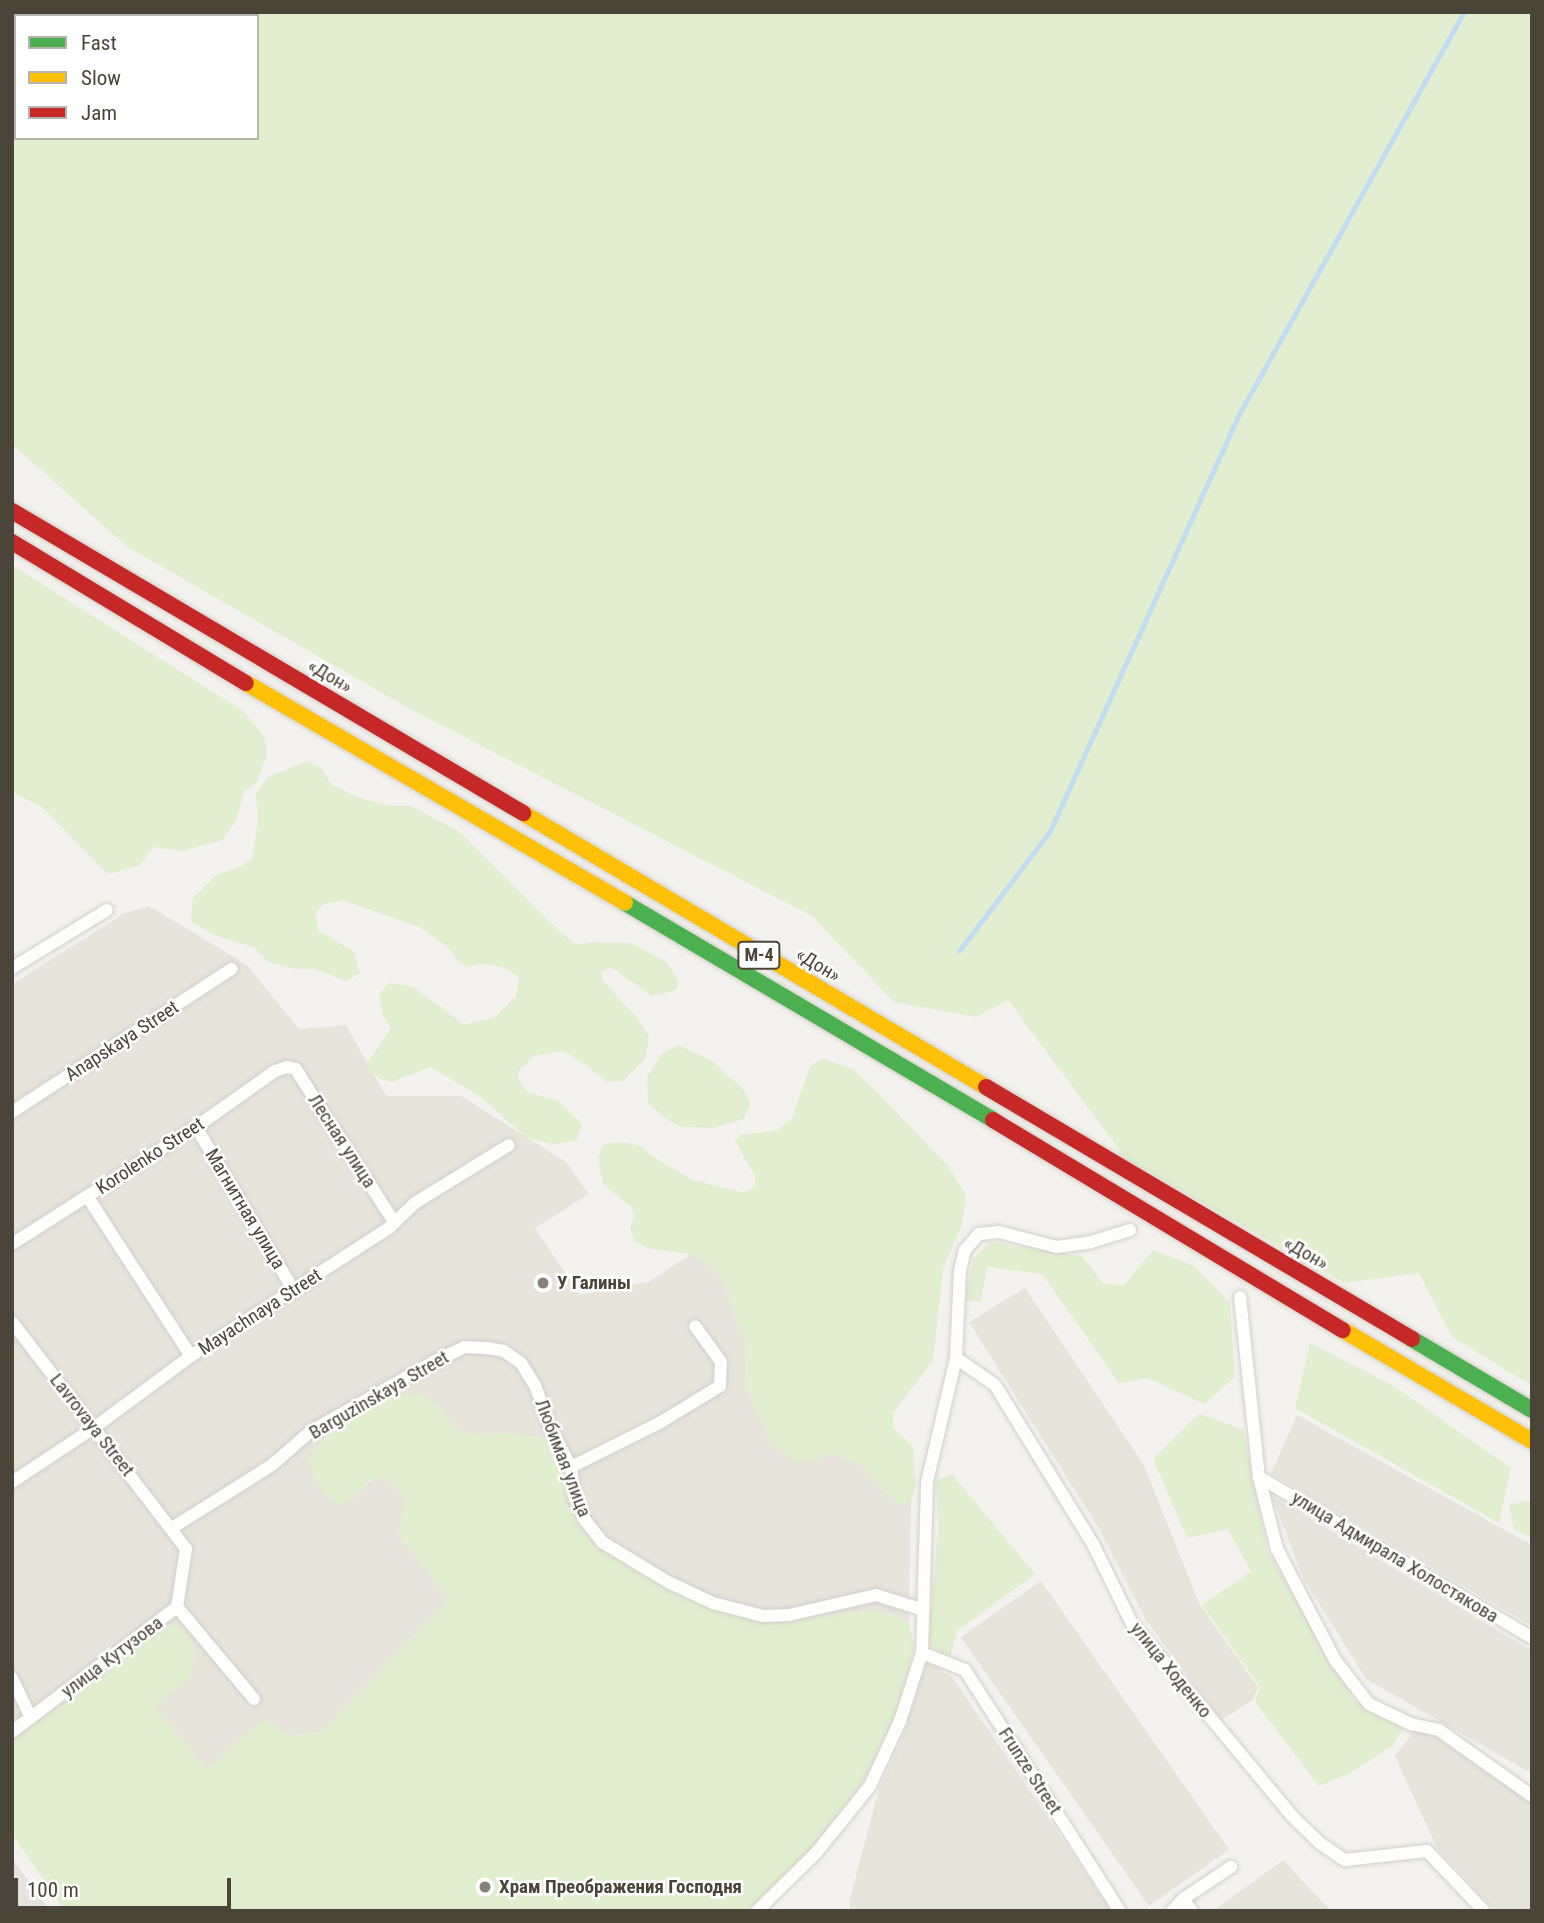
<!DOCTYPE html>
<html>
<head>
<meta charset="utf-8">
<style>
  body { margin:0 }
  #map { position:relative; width:1544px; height:1923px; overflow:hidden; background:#f4f2ee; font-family:"Roboto Condensed",sans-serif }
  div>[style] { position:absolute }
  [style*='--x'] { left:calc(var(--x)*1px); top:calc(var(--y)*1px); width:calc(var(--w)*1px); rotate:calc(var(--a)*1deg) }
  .residential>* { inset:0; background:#e7e4dc; transform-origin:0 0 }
  .green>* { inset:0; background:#e1eecf }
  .parking>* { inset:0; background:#e6e3df }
  .stream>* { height:4.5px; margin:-2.25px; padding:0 2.25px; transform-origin:2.25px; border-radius:2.25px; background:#c0ddf1 }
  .roads { filter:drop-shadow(0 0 2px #d2d0cb) drop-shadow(0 0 2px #d2d0cb) }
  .street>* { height:12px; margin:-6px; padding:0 6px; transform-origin:6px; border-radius:6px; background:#fdfdfc }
  .fast>* { height:16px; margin:-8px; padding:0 8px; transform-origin:8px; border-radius:8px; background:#4caf50 }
  .slow>* { height:16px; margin:-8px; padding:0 8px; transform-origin:8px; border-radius:8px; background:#ffc107 }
  .jam>* { height:16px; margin:-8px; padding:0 8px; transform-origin:8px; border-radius:8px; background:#c62828 }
  .dots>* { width:19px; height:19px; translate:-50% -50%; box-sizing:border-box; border:4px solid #fff; border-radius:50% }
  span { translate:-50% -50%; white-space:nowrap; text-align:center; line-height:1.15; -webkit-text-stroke:5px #fff; paint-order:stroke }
  .shield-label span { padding:2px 5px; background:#fff; border:2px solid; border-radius:5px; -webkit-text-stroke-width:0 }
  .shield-label { font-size:18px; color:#4b4439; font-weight:700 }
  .street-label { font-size:19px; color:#4b4439 }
  .poi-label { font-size:19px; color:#4b4439; font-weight:700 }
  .left { translate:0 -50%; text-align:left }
  .frame { position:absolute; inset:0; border:14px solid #4b4439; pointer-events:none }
  .legend { position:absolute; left:14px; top:14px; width:245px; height:126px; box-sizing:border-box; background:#fff; border:2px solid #b7b4b0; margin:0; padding:9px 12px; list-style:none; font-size:21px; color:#4b4439 }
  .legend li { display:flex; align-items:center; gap:14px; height:35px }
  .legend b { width:35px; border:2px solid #b7b4b0 }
  .scale { position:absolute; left:14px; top:1878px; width:217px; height:32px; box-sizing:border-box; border:4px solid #4b4439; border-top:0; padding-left:9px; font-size:21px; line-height:24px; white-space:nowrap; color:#4b4439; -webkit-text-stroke:5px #fff; paint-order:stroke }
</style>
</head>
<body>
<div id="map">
  <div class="residential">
    <i style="clip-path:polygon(149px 906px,247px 965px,299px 1029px,346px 1025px,386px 1096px,461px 1096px,566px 1162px,589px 1194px,535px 1228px,580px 1295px,650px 1281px,691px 1254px,712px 1267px,725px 1280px,733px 1314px,747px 1340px,746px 1386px,770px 1440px,817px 1459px,830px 1452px,865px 1466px,875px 1482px,898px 1504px,911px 1502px,909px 1624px,900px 1617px,884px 1612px,864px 1611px,788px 1620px,736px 1616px,667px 1588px,620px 1560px,589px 1538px,570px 1505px,564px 1472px,509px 1433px,478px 1435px,458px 1431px,438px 1407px,420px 1394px,352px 1499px,370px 1481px,385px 1477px,395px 1485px,405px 1500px,399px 1534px,449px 1599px,323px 1732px,288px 1736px,265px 1720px,207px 1769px,154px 1707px,175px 1621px,12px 1743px,12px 984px,125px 913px)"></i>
    <i style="clip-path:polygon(1025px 1288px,1144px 1465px,1200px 1605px,1258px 1687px,1253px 1700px,1221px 1720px,1146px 1620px,1098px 1527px,969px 1322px)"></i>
    <i style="clip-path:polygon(1297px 1415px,1532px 1545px,1532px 1626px,1271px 1474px)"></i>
    <i style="clip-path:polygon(1272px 1496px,1532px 1651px,1532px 1774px,1366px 1679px,1303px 1578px)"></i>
    <i style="left:1041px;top:1581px;width:328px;height:98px;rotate:55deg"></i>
    <i style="clip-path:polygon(926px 1661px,953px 1678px,1111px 1911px,851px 1911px,849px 1902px,879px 1789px,903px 1736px)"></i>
    <i style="clip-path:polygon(1414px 1731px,1427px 1731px,1532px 1802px,1532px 1911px,1496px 1911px,1437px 1848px,1395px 1756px)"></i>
    <i style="clip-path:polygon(1283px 1860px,1331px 1911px,1213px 1911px)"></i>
  </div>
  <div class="green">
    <i style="clip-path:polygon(evenodd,12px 12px,1532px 12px,1532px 1386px,1452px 1337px,1419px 1273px,1345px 1283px,1127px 1160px,1008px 1000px,976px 1017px,894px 1002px,812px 916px,408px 708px,126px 546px,12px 444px,12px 12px,16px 16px,257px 16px,257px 138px,16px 138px,16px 16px)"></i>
    <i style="clip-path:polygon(12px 565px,243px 711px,264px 736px,267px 754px,257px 782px,244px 792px,235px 822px,222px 840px,183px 851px,153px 847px,140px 865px,108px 874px,42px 807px,12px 792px)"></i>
    <i style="clip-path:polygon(307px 761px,320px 767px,332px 785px,360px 798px,390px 806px,411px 806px,457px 830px,564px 935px,577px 945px,590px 942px,631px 943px,666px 962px,679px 981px,676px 990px,652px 996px,611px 967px,602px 972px,602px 980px,634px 1014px,649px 1036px,646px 1058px,623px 1081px,606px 1082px,589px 1067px,564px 1051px,533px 1056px,519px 1071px,518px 1078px,528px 1093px,558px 1101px,582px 1124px,576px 1141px,553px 1144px,527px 1138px,482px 1098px,431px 1067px,392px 1082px,380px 1079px,366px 1065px,391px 1028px,383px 1015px,379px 996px,388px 983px,412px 986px,465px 1025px,495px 1017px,516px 996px,519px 977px,502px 967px,483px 964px,465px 966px,457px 961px,450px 949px,421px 928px,343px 900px,323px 904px,315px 915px,319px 931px,354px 952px,360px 973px,347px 981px,314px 969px,296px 969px,268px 962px,254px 947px,217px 936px,191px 922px,193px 898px,216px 875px,240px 867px,252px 858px,258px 821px,256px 794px,268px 777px)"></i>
    <i style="clip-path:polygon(678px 1045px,711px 1060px,742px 1088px,751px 1104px,743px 1119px,714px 1128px,681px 1127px,666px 1119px,648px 1103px,647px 1077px,663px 1053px)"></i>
    <i style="clip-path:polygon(823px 1059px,852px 1069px,877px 1092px,949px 1167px,966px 1196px,962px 1225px,943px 1269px,933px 1361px,893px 1413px,893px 1428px,913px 1447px,916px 1486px,911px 1502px,898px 1504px,875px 1482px,865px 1466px,830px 1452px,817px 1459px,796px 1462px,770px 1440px,746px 1386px,747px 1340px,733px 1314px,725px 1280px,712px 1267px,691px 1254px,651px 1249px,634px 1241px,630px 1228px,634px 1216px,631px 1207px,603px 1184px,598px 1157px,604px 1144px,623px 1142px,641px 1146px,652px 1156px,693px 1180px,743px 1193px,756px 1186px,754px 1174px,735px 1141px,741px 1135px,778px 1130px,792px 1118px,810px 1066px)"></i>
    <i style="clip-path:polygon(991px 1242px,1082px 1256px,1103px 1283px,1123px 1286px,1153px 1250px,1194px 1266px,1230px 1303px,1235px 1377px,1204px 1404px,1148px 1378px,1119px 1383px,1042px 1274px,987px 1267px,981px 1302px,965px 1301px,973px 1259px)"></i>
    <i style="clip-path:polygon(1310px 1343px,1392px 1385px,1511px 1468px,1499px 1523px,1295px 1408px)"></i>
    <i style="clip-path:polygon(420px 1394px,438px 1407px,458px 1431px,478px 1435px,509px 1433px,545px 1437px,564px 1472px,570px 1505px,589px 1537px,620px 1560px,667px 1588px,736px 1616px,788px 1620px,864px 1611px,884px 1612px,900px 1617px,909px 1624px,914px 1648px,898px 1711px,862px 1784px,818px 1842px,749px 1911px,65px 1911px,12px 1834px,12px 1743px,32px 1726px,175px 1621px,196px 1649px,191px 1676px,154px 1707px,207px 1769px,265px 1719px,288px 1736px,323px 1732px,449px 1599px,399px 1534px,405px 1500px,395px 1485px,385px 1477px,370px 1480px,352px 1499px,340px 1505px,325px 1494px,313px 1478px,310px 1458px,324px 1438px,386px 1398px)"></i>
    <i style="clip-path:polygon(1199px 1414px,1243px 1429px,1267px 1550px,1355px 1701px,1404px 1727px,1392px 1746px,1349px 1774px,1319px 1786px,1255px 1702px,1260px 1687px,1202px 1605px,1251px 1571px,1227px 1529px,1187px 1538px,1153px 1459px)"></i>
    <i style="clip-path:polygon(952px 1474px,1035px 1574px,957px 1631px,950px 1658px,928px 1644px,938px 1531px,936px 1480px)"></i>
    <i style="clip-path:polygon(1532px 1500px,1532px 1538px,1514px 1529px,1509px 1505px)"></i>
  </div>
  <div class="parking">
    <i style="clip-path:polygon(12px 1858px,50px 1911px,12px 1911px)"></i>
  </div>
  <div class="stream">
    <i style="--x:959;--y:951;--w:151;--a:-52.8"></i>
    <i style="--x:1050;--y:831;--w:453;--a:-65.6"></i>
    <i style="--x:1237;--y:418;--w:465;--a:-60.8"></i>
  </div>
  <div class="roads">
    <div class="street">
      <i style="--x:12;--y:968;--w:111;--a:-31.4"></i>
      <i style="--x:12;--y:1112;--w:262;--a:-33.1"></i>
      <i style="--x:196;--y:1127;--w:191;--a:59.1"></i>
      <i style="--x:87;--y:1196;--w:191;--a:57"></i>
      <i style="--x:12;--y:1244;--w:218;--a:-32.5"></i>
      <i style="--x:196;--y:1127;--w:97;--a:-35.3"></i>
      <i style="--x:275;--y:1071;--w:13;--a:-18"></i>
      <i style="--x:287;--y:1067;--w:9;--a:13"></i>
      <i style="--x:296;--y:1069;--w:8;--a:60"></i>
      <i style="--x:300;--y:1076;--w:174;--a:57.2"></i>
      <i style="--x:1240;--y:1297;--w:181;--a:84"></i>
      <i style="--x:1259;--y:1477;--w:74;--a:76"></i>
      <i style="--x:1277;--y:1549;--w:125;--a:62.4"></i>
      <i style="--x:1335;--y:1660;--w:56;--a:52.3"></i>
      <i style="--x:1369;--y:1704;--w:47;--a:25.5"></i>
      <i style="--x:1411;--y:1724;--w:29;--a:12"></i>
      <i style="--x:1439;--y:1730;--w:114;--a:35.4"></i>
      <i style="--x:12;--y:1322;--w:286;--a:52.5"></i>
      <i style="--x:186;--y:1549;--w:59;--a:98.8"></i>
      <i style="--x:177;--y:1607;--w:207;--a:142.9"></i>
      <i style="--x:956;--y:1358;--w:47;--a:34.7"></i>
      <i style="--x:995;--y:1385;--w:189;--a:58.4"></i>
      <i style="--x:1094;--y:1546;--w:85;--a:64"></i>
      <i style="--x:1131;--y:1622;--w:255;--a:50.3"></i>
      <i style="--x:1294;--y:1818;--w:37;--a:44"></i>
      <i style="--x:1321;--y:1844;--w:29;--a:34"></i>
      <i style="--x:1345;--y:1860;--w:82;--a:-6.3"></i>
      <i style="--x:1427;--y:1851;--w:83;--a:46.5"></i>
      <i style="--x:571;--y:1467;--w:101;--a:-26.6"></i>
      <i style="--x:661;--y:1422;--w:69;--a:-31.4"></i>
      <i style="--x:720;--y:1386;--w:24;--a:-88"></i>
      <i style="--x:721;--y:1362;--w:44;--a:-125.8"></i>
      <i style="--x:1259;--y:1477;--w:317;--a:30.5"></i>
      <i style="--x:12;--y:1482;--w:100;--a:-33.5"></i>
      <i style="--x:95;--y:1427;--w:119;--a:-36.5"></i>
      <i style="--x:191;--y:1356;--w:236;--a:-32.9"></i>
      <i style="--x:389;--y:1228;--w:36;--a:-44"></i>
      <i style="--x:415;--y:1203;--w:110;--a:-31.7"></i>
      <i style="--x:172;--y:1528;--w:118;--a:-32.2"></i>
      <i style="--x:272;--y:1465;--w:52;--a:-41.1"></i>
      <i style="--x:311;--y:1431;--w:142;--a:-29.4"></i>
      <i style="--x:435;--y:1361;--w:33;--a:-25"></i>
      <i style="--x:465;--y:1347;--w:21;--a:3"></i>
      <i style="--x:486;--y:1348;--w:18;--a:9"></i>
      <i style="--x:504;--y:1351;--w:21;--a:35"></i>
      <i style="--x:521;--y:1363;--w:26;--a:58"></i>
      <i style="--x:535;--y:1385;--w:45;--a:70.3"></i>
      <i style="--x:550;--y:1427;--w:45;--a:62.3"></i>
      <i style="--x:571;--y:1467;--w:32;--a:83"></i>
      <i style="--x:575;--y:1499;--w:23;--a:65"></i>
      <i style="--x:585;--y:1520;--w:28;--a:52"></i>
      <i style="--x:602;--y:1542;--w:77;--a:31.2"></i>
      <i style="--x:668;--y:1582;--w:50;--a:25"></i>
      <i style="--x:713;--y:1603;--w:52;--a:14.6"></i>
      <i style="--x:763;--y:1616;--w:26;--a:-2"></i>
      <i style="--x:789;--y:1615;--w:89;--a:-12.9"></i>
      <i style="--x:876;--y:1595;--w:50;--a:17.4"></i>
      <i style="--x:177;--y:1607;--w:120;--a:50.1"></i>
      <i style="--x:922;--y:1653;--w:46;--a:21.6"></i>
      <i style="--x:965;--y:1670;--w:287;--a:57.3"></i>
      <i style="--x:12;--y:1678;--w:44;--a:64.6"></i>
      <i style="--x:1183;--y:1899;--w:15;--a:53"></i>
      <i style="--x:757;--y:1911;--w:83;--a:-44.5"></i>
      <i style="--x:816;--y:1853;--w:86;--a:-51.1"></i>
      <i style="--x:870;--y:1786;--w:72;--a:-65.2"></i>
      <i style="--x:900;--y:1721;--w:71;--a:-72.1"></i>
      <i style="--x:922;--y:1653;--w:171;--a:-88.3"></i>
      <i style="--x:927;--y:1482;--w:127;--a:-76.8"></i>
      <i style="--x:956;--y:1358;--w:87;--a:-87.4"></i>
      <i style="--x:960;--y:1271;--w:22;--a:-77"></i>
      <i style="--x:965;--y:1250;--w:21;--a:-49"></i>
      <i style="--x:979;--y:1234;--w:20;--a:-6"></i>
      <i style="--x:999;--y:1232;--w:60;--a:14.5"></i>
      <i style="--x:1057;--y:1247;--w:34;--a:-8"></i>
      <i style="--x:1091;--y:1242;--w:41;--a:-17.1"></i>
      <i style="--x:1172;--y:1911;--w:16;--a:-47"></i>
      <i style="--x:1183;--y:1899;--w:58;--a:-33.7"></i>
    </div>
    <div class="fast">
      <i style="--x:625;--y:903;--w:427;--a:30.5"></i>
      <i style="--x:1412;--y:1339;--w:139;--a:30.6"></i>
    </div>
    <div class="slow">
      <i style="--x:246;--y:683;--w:438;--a:30.1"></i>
      <i style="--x:523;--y:813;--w:538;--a:30.62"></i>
      <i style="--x:1343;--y:1330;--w:219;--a:30.4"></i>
    </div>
    <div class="jam">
      <i style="--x:12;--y:511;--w:594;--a:30.58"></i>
      <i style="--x:12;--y:542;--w:273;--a:31.1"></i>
      <i style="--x:986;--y:1087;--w:495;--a:30.6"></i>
      <i style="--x:993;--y:1120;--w:408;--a:31"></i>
    </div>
  </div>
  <div class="dots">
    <i style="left:543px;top:1283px;background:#868178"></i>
    <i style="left:485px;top:1887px;background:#868178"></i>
  </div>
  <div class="shield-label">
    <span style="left:759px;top:955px">М-4</span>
  </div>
  <div class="street-label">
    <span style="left:330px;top:676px;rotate:31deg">«Дон»</span>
    <span style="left:818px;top:965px;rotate:31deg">«Дон»</span>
    <span style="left:122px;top:1041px;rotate:-33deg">Anapskaya Street</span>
    <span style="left:342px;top:1141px;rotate:57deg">Лесная улица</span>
    <span style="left:150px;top:1156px;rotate:-33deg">Korolenko Street</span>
    <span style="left:245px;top:1209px;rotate:59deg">Магнитная улица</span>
    <span style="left:1306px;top:1253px;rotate:30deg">«Дон»</span>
    <span style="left:260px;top:1312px;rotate:-33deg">Mayachnaya Street</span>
    <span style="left:379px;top:1395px;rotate:-30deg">Barguzinskaya Street</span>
    <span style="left:92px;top:1425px;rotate:52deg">Lavrovaya Street</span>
    <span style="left:563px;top:1458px;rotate:69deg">Любимая улица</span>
    <span style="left:1395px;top:1557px;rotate:31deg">улица Адмирала Холостякова</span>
    <span style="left:112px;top:1657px;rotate:-37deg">улица Кутузова</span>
    <span style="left:1171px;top:1670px;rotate:51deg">улица Ходенко</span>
    <span style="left:1030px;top:1771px;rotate:57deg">Frunze Street</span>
  </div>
  <div class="poi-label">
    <span class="left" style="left:557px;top:1283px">У Галины</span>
    <span class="left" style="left:499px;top:1887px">Храм Преображения Господня</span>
  </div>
  <div class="frame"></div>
  <ul class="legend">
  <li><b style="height:9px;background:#4caf50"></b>Fast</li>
  <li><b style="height:9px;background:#ffc107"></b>Slow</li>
  <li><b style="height:9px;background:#c62828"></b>Jam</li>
  </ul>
  <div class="scale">100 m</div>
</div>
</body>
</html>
